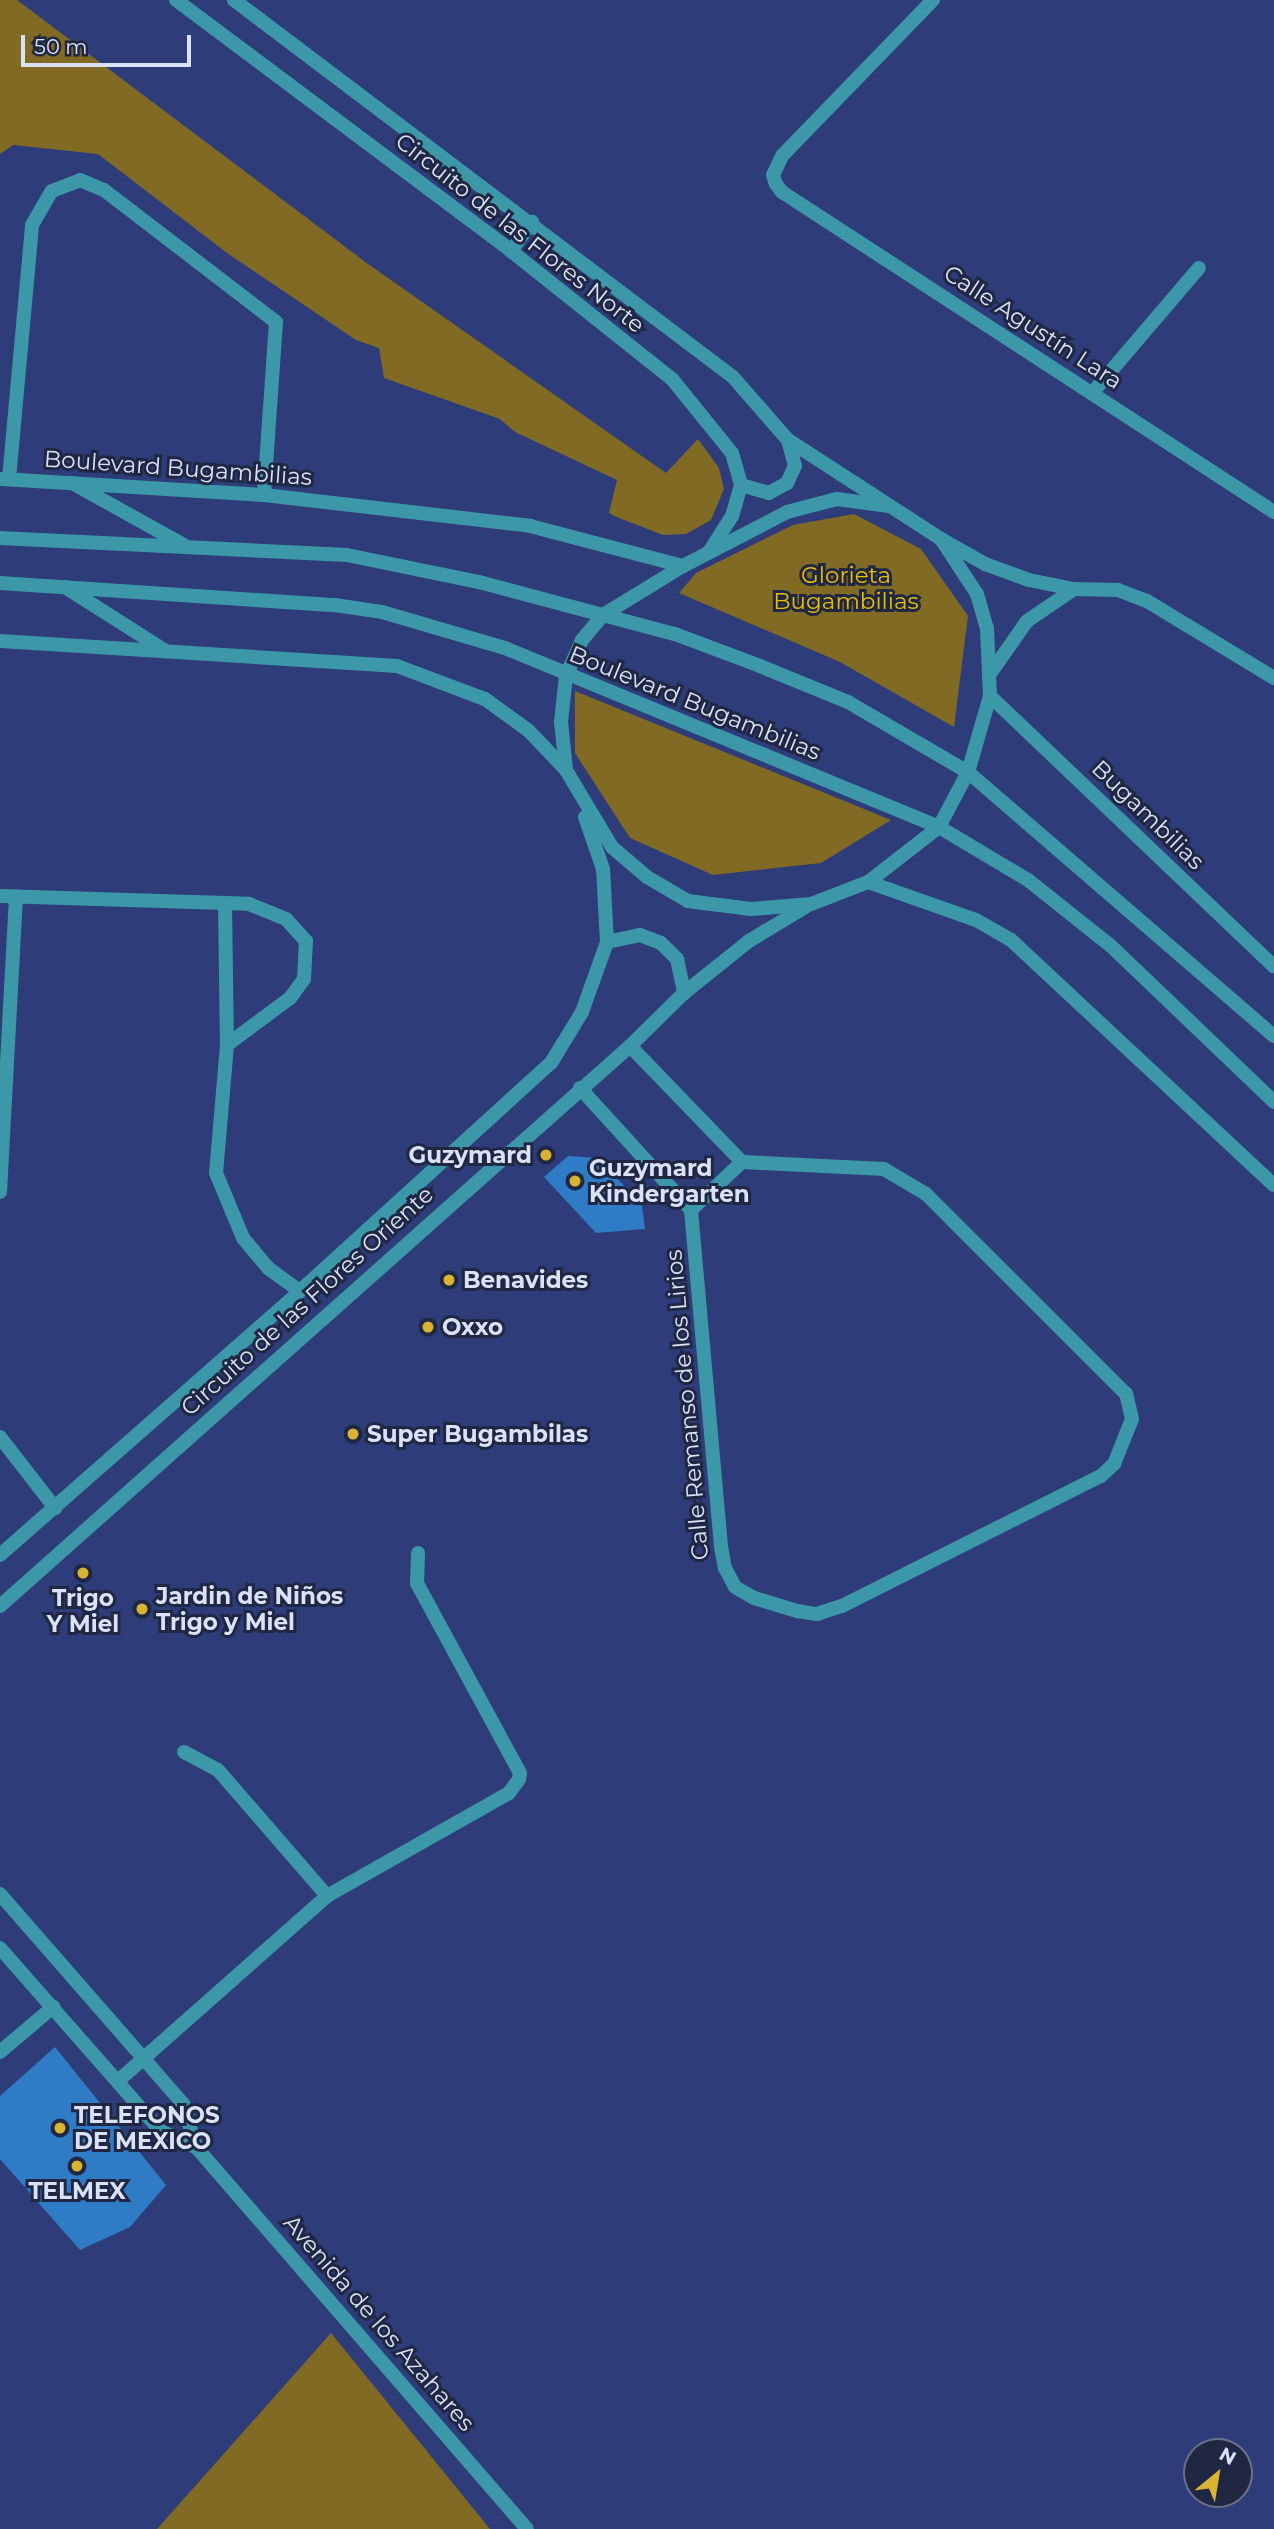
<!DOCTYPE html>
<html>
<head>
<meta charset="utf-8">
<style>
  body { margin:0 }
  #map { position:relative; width:1274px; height:2529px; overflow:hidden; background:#2e3c7a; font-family:Montserrat,sans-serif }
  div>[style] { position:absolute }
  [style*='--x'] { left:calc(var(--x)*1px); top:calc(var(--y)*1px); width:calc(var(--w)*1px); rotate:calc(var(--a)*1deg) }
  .green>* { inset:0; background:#806a24 }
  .building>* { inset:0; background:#2f7bc5 }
  .minor>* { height:14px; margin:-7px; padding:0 7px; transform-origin:7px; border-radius:7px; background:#3c98a8 }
  .tertiary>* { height:14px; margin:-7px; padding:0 7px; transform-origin:7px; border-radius:7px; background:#3c98a8 }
  .dots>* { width:19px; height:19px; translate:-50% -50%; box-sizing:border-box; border:4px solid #1f2743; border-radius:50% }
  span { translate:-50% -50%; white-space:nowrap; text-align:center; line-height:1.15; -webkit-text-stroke:6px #1f2743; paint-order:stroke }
  .street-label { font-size:23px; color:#dae2f8 }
  .park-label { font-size:23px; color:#ebbe04 }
  .poi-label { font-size:23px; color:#dae2f8; font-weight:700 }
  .right { translate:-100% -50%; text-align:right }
  .left { translate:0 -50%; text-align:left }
  .north { position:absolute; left:1183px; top:2438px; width:70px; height:70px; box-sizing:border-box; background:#1f2743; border:2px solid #6a728b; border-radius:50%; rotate:30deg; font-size:19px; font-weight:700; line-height:28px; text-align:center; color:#dae2f8 }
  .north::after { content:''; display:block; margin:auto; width:24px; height:32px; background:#dab333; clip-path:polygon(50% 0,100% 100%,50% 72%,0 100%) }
  .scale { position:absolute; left:21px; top:35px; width:170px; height:32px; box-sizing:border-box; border:4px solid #dae2f8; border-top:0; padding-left:9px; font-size:21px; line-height:24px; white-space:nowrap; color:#dae2f8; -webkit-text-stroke:5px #1f2743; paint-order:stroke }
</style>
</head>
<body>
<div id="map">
  <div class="green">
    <i style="clip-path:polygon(0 0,17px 0,368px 264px,666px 473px,698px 439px,719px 468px,724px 489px,711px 520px,686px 534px,663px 535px,614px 516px,609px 513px,617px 480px,515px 432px,500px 419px,384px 378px,379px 348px,356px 340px,227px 253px,98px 154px,13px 145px,0 154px)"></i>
    <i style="clip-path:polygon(854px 514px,921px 549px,968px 616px,954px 727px,840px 662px,679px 593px,696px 573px,793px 525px)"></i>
    <i style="clip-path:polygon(575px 691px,891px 820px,821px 863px,713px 875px,630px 838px,575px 753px)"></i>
    <i style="clip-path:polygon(331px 2333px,490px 2529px,157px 2529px)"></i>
  </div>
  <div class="building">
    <i style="clip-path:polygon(568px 1156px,599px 1158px,642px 1206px,645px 1229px,596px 1233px,544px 1177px)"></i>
    <i style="clip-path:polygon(55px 2047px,166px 2185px,130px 2227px,80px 2250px,0 2159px,0 2096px)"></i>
  </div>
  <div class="minor">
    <i style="--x:933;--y:0;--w:217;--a:134.1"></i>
    <i style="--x:782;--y:156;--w:21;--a:115"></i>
    <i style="--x:773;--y:175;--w:9;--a:72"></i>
    <i style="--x:776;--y:184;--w:10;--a:53"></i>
    <i style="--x:782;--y:192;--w:587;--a:33.04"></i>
    <i style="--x:1093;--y:392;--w:163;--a:-49.5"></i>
    <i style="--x:2;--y:479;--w:262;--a:3.5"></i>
    <i style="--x:264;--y:495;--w:268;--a:6.6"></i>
    <i style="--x:530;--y:526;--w:158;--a:14.7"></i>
    <i style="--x:9;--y:479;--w:255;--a:-84.8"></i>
    <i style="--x:32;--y:225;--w:39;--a:-60"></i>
    <i style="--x:52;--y:191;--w:30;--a:-21"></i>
    <i style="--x:80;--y:180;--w:26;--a:23"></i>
    <i style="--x:104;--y:190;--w:217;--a:37.5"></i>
    <i style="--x:276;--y:322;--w:173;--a:94"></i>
    <i style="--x:941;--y:539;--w:51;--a:29.6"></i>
    <i style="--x:985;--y:564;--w:47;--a:20"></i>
    <i style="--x:1029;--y:580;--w:46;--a:11.3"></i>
    <i style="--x:1074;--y:589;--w:44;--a:1.3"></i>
    <i style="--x:1118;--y:590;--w:31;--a:21"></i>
    <i style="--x:1147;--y:601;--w:149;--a:31.2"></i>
    <i style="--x:0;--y:641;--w:398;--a:3.6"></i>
    <i style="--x:397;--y:666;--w:94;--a:20.6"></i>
    <i style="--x:485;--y:699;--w:54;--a:36"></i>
    <i style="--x:529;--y:731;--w:54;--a:46.5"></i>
    <i style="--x:992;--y:671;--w:61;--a:-55"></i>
    <i style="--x:1027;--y:621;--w:57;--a:-34.2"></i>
    <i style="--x:990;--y:696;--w:392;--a:43.6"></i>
    <i style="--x:868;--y:882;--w:114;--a:19.4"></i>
    <i style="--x:976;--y:920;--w:40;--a:29.7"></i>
    <i style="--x:1011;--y:940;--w:359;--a:43"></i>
    <i style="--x:0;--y:896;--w:249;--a:1.8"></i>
    <i style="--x:249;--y:904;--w:40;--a:22"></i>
    <i style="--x:286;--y:919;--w:30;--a:48"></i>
    <i style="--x:306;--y:941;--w:38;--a:93"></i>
    <i style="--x:304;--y:979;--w:24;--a:126"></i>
    <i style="--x:290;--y:998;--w:79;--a:143.3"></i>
    <i style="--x:225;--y:904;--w:141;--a:89.2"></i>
    <i style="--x:227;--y:1045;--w:128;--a:94.9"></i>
    <i style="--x:216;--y:1173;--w:70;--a:67.4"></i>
    <i style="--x:243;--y:1238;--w:39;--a:50"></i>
    <i style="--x:268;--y:1268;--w:39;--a:36"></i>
    <i style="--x:580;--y:1088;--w:165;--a:47.7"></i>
    <i style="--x:691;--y:1210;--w:337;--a:84.9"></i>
    <i style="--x:721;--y:1546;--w:22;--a:80"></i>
    <i style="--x:725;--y:1568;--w:21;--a:62"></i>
    <i style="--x:735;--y:1587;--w:22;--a:30"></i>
    <i style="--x:754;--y:1598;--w:45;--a:16.8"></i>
    <i style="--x:797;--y:1611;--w:20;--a:9"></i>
    <i style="--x:817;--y:1614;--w:26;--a:-18"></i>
    <i style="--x:842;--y:1606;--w:290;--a:-26.7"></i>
    <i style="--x:1101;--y:1476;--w:18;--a:-43"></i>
    <i style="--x:1114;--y:1464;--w:48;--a:-68.2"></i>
    <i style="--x:1132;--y:1419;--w:26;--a:-103"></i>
    <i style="--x:1126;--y:1394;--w:283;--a:-135"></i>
    <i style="--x:926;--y:1194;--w:49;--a:-149.2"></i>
    <i style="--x:884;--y:1169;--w:142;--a:-177.2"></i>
    <i style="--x:742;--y:1162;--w:161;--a:-134"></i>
    <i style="--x:0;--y:1192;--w:296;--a:-86.9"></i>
    <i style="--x:691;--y:1210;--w:70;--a:-43.3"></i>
    <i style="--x:0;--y:1437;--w:90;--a:52.2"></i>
    <i style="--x:184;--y:1752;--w:38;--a:28"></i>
    <i style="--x:218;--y:1770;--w:167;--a:49.1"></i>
    <i style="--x:0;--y:1894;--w:279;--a:48.9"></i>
    <i style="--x:183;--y:2104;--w:45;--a:73.2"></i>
    <i style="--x:196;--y:2147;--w:505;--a:49.09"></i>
    <i style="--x:0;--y:1948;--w:244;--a:48.7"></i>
    <i style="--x:161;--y:2131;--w:38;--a:25"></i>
    <i style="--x:0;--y:2052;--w:70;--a:-40.3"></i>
    <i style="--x:118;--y:2081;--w:279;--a:-41.5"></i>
    <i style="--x:327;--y:1896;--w:209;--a:-29.5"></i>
    <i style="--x:509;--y:1793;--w:17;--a:-54"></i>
    <i style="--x:519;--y:1779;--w:6;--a:-81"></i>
    <i style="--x:520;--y:1773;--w:216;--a:-118.5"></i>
    <i style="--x:417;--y:1583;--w:30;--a:-88"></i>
  </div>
  <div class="tertiary">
    <i style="--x:176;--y:0;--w:419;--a:36.8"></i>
    <i style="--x:511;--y:251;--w:206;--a:38.5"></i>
    <i style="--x:672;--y:379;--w:95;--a:51"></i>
    <i style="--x:732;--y:453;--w:33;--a:74"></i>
    <i style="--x:741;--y:485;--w:32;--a:106"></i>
    <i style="--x:732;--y:516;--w:43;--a:122.6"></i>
    <i style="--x:234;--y:0;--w:625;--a:37.07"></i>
    <i style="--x:733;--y:377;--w:84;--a:48.9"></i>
    <i style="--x:788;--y:440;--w:182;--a:32.9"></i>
    <i style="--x:941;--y:539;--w:66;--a:56.8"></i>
    <i style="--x:977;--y:594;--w:35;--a:74"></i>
    <i style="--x:987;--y:628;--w:68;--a:87.5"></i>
    <i style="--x:990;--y:696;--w:79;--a:106.1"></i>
    <i style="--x:968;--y:772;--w:62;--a:117.8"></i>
    <i style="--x:939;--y:827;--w:90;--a:142.2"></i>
    <i style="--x:868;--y:882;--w:61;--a:158.9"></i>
    <i style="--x:811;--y:904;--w:60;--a:175.2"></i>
    <i style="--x:751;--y:909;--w:64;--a:-172.8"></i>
    <i style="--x:688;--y:901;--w:48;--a:-149.7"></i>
    <i style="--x:647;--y:877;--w:46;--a:-139.4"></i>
    <i style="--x:612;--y:847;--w:90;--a:-120.9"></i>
    <i style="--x:566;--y:770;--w:48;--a:-95.9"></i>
    <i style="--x:561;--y:722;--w:46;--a:-83.8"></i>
    <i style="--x:566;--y:676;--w:39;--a:-66"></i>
    <i style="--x:582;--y:640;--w:33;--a:-50"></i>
    <i style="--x:603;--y:615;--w:94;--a:-31.5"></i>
    <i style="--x:683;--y:566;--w:117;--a:-27.4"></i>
    <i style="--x:787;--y:512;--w:52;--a:-14.6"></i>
    <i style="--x:837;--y:499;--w:51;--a:7.8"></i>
    <i style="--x:511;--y:251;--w:36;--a:-54"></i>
    <i style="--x:72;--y:483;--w:128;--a:29"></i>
    <i style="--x:741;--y:485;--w:29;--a:16"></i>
    <i style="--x:769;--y:493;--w:21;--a:-29"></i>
    <i style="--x:787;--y:483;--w:19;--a:-65"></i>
    <i style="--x:795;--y:466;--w:27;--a:-105"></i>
    <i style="--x:0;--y:538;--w:347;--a:2.8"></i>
    <i style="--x:347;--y:555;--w:135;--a:11.6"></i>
    <i style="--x:479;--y:582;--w:203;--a:14.9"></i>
    <i style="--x:675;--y:634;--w:91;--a:20.6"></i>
    <i style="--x:760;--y:666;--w:95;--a:22.2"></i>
    <i style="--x:848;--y:702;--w:139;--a:30.3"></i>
    <i style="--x:968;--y:772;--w:404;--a:40.8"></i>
    <i style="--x:0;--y:583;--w:336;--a:3.8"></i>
    <i style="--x:335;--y:605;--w:48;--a:8.5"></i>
    <i style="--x:382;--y:612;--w:128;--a:16.3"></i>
    <i style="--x:505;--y:648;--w:469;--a:22.4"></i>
    <i style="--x:939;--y:827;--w:104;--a:30.8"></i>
    <i style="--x:1028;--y:880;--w:106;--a:38.5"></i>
    <i style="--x:1111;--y:946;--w:226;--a:43.7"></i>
    <i style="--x:65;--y:587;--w:120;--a:32.4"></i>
    <i style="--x:607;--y:942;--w:34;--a:-12"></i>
    <i style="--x:640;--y:935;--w:22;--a:21"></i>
    <i style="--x:661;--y:943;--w:23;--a:45"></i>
    <i style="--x:677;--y:959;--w:35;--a:78"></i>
    <i style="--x:0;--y:1555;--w:400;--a:-41.3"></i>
    <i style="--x:300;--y:1291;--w:339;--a:-42.3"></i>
    <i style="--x:551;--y:1063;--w:60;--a:-58.7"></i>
    <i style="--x:582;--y:1012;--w:74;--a:-70.3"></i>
    <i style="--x:607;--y:942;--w:73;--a:-93.1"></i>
    <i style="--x:603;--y:869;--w:55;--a:-109.1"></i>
    <i style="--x:0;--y:1606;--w:843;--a:-41.63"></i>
    <i style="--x:630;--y:1046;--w:76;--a:-44.5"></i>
    <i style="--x:684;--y:993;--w:83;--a:-38.7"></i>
    <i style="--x:749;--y:941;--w:68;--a:-31.1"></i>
  </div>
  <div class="dots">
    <i style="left:546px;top:1155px;background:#dab333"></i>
    <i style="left:575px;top:1181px;background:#dab333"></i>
    <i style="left:449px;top:1280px;background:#dab333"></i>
    <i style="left:428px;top:1327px;background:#dab333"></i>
    <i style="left:353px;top:1434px;background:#dab333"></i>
    <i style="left:83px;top:1573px;background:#dab333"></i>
    <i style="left:142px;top:1609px;background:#dab333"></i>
    <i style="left:60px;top:2128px;background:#dab333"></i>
    <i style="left:77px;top:2166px;background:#dab333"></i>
  </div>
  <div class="street-label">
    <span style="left:520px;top:233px;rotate:38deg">Circuito de las Flores Norte</span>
    <span style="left:1033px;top:327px;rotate:33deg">Calle Agustín Lara</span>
    <span style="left:178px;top:468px;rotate:4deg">Boulevard Bugambilias</span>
    <span style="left:695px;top:703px;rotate:22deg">Boulevard Bugambilias</span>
    <span style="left:1148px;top:815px;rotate:44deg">Bugambilias</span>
    <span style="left:307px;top:1301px;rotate:-42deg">Circuito de las Flores Oriente</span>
    <span style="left:687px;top:1405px;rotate:-95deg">Calle Remanso de los Lirios</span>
    <span style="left:379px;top:2323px;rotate:49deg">Avenida de los Azahares</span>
  </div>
  <div class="park-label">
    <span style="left:846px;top:588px">Glorieta<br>Bugambilias</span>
  </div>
  <div class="poi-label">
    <span class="right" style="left:532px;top:1155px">Guzymard</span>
    <span class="left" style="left:589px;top:1181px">Guzymard<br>Kindergarten</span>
    <span class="left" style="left:463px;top:1280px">Benavides</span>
    <span class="left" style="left:442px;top:1327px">Oxxo</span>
    <span class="left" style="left:367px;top:1434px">Super Bugambilas</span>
    <span class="left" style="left:156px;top:1609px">Jardin de Niños<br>Trigo y Miel</span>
    <span style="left:83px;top:1611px">Trigo<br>Y Miel</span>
    <span class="left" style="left:74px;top:2128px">TELEFONOS<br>DE MEXICO</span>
    <span style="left:77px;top:2191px">TELMEX</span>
  </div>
  <div class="north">N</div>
  <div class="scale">50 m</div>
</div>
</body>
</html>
